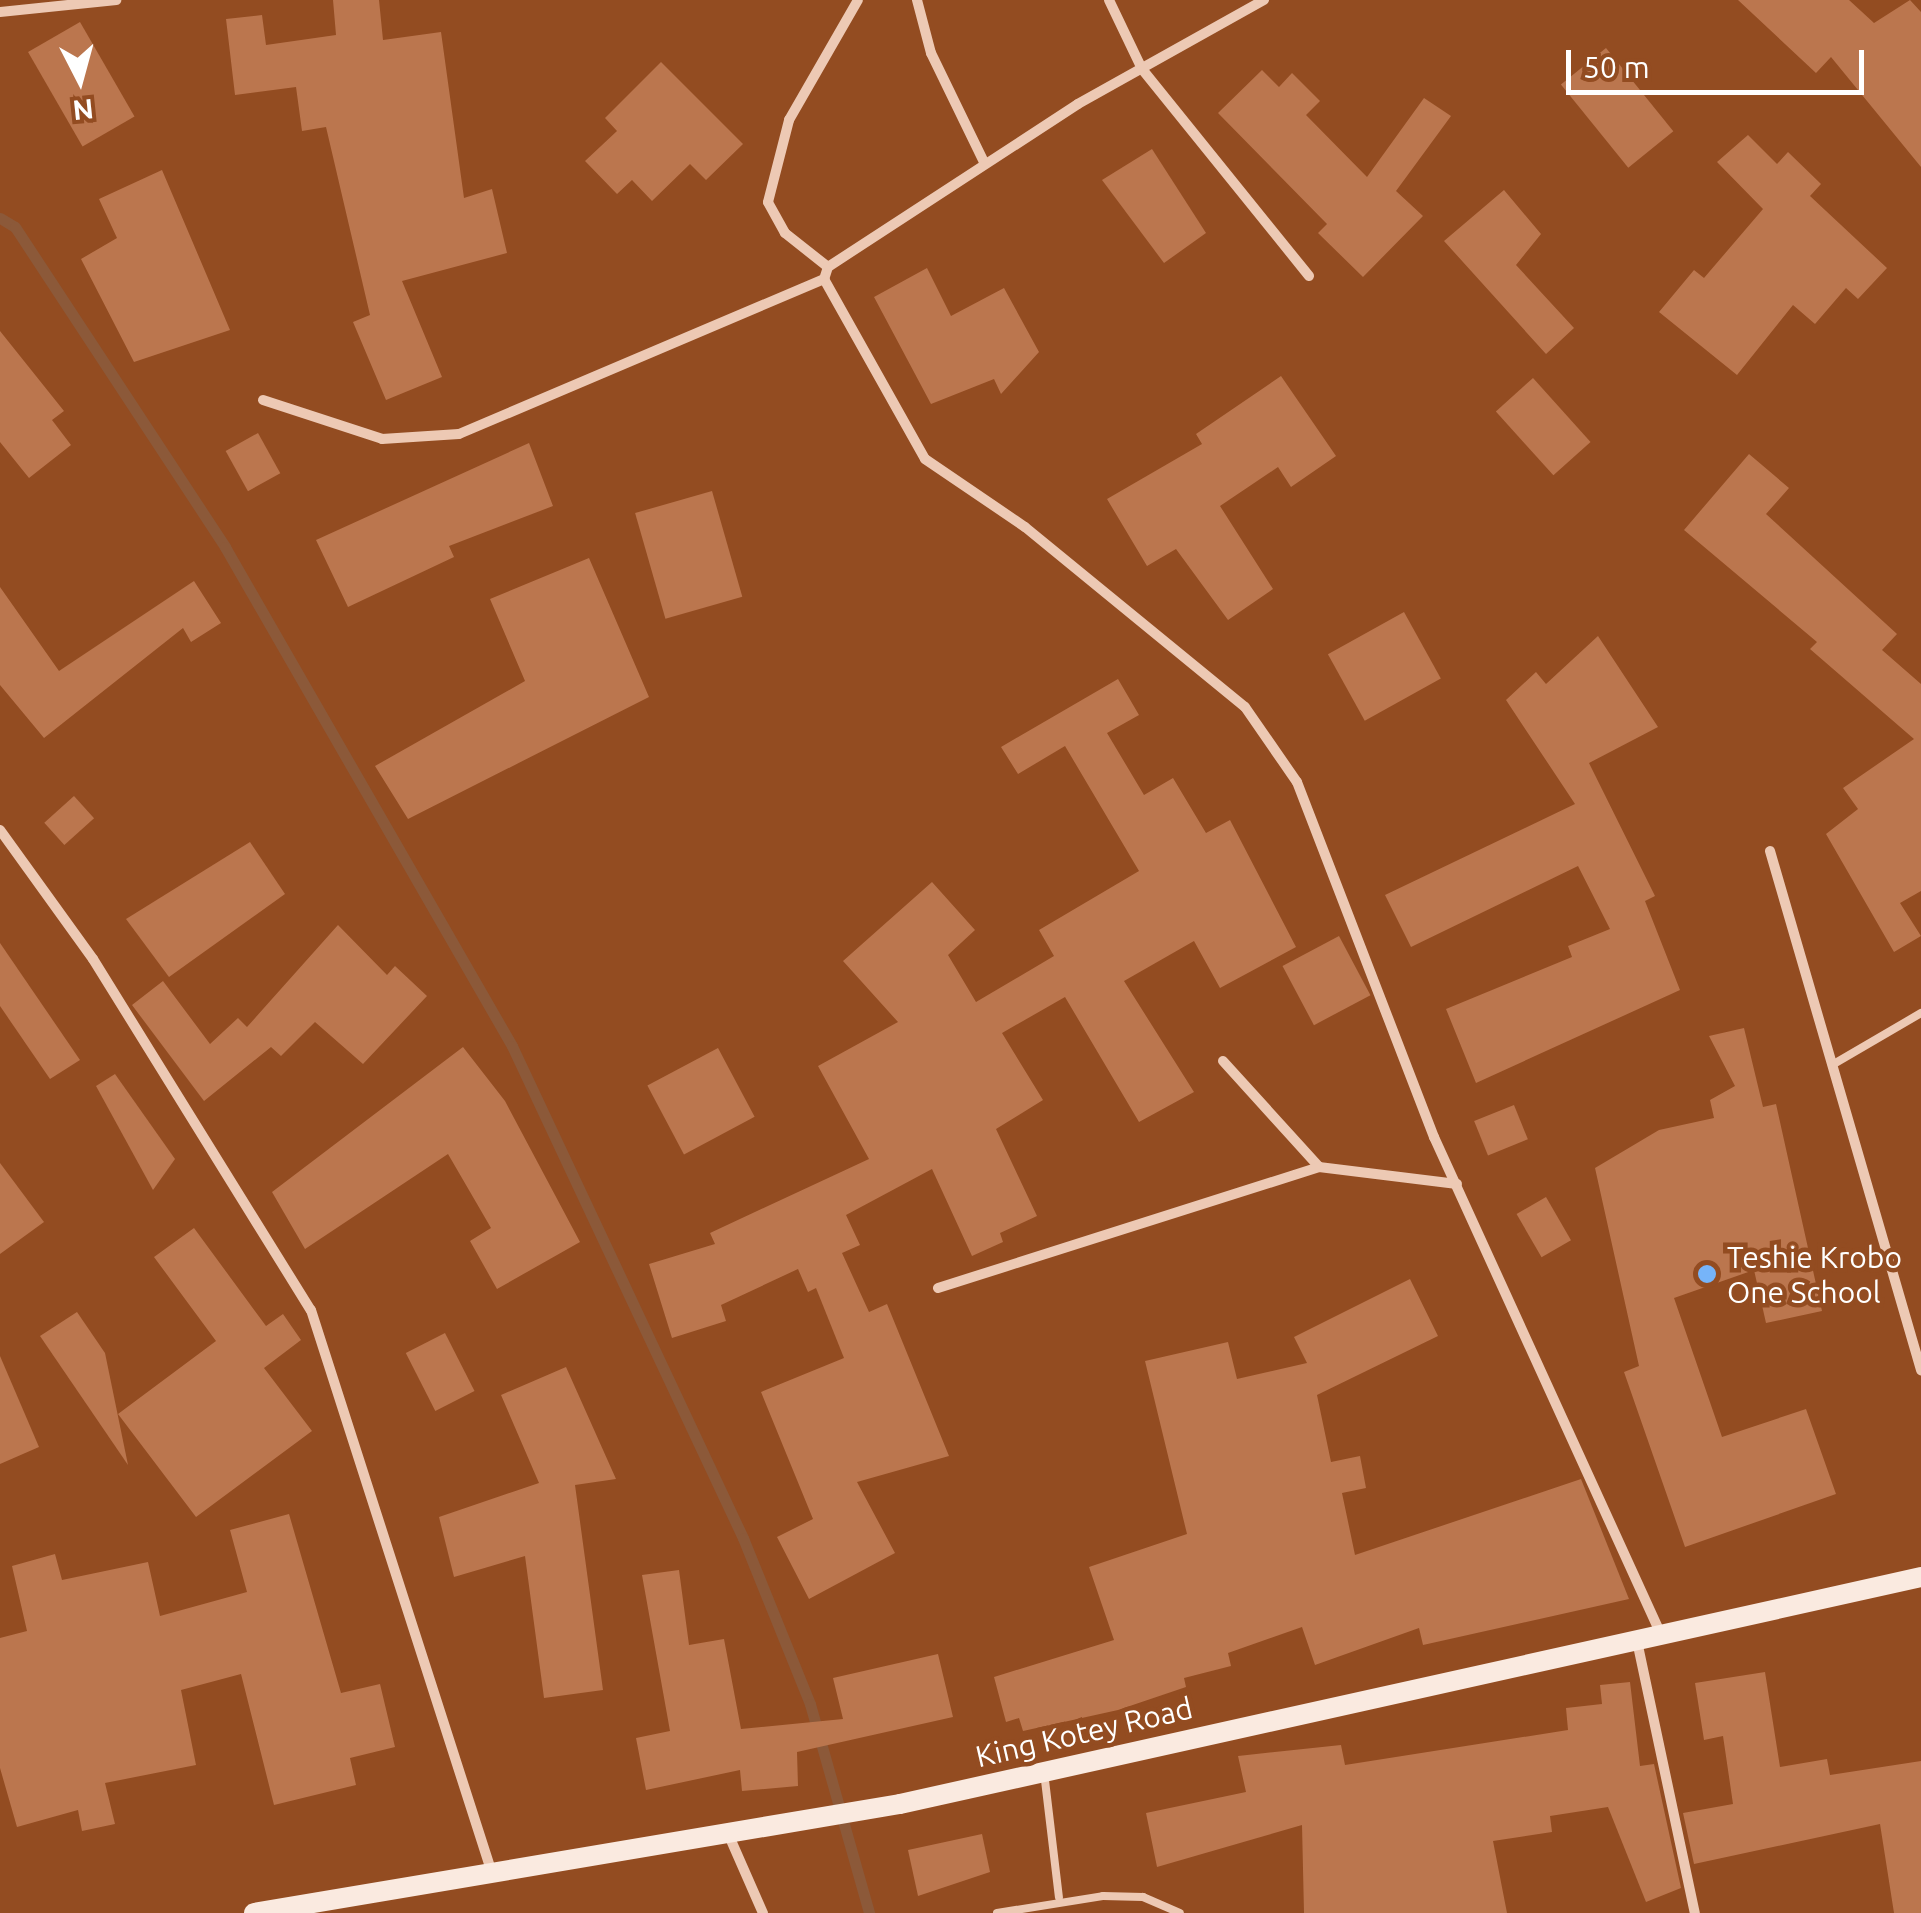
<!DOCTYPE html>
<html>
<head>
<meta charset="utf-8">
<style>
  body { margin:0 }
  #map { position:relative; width:1921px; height:1913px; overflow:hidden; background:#934c21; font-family:Ubuntu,sans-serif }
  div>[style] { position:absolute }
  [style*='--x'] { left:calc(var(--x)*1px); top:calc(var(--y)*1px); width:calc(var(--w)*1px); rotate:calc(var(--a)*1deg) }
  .stream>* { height:11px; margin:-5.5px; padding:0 5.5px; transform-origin:5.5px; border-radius:5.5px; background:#8c5939 }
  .building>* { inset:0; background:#bb764e; transform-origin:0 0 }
  .lane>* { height:8px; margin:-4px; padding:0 4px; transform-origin:4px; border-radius:4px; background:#edc9b4 }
  .street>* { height:10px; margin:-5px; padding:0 5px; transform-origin:5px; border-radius:5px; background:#edc9b4 }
  .secondary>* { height:20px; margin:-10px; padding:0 10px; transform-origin:10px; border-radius:10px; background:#faeae0 }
  .dots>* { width:28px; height:28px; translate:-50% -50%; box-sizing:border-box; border:5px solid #934c21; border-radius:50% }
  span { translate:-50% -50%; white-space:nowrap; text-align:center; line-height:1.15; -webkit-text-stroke:9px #934c21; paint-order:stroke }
  .poi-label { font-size:30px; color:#fff }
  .left { translate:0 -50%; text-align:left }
  .street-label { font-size:30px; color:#fff }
  .north { position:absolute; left:30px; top:30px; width:100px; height:100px; -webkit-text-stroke:8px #934c21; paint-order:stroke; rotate:174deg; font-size:28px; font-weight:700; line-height:40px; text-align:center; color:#fff }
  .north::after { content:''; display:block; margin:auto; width:35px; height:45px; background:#fff; clip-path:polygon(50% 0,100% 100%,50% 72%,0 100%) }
  .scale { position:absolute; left:1566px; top:50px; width:298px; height:45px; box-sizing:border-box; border:5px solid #fff; border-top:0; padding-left:12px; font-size:30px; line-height:35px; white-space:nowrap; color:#fff; -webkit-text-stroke:8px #934c21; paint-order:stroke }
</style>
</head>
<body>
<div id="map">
  <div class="stream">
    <i style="--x:0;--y:218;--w:17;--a:31"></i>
    <i style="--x:15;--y:227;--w:383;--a:56.7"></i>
    <i style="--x:225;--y:547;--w:576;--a:60.09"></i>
    <i style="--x:512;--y:1046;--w:544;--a:64.85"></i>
    <i style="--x:743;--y:1538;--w:179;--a:68"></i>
    <i style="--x:810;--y:1704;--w:217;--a:74.2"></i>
  </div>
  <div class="building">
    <i style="clip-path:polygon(333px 0,379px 0,383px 40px,441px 32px,464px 198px,492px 189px,507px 253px,402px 281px,442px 377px,386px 400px,353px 322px,370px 315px,326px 127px,302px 131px,296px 87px,235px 95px,226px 19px,262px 15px,266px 45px,336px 35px)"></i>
    <i style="clip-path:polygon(1738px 0,1849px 0,1874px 23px,1910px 0,1921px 12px,1921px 167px,1831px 57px,1816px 73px)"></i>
    <i style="left:80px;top:22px;width:109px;height:60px;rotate:60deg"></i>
    <i style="left:1606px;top:48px;width:107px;height:58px;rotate:51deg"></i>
    <i style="clip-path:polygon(661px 62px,743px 144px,706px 180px,690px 164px,652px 201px,632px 180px,617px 194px,585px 161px,617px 131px,605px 118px)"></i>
    <i style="clip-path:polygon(1262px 70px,1279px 87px,1292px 73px,1320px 101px,1306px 115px,1367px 177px,1424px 98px,1451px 116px,1396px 191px,1423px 216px,1363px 277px,1318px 233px,1327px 224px,1218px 113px)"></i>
    <i style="clip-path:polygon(1748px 135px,1777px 164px,1788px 152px,1821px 184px,1810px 196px,1887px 268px,1858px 299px,1846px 288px,1815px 324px,1793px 305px,1737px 375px,1659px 312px,1694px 270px,1704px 278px,1763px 209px,1717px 162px)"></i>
    <i style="clip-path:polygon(1152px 149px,1206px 233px,1164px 263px,1102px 180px)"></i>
    <i style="clip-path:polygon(162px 170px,230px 330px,134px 362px,81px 259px,117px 238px,99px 199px)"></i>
    <i style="clip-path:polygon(1504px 190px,1541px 234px,1516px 265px,1574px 328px,1546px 354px,1444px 241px)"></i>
    <i style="clip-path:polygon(927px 268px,951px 316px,1004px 288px,1039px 352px,1001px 394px,994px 379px,931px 404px,874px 297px)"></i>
    <i style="clip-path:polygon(0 331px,64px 411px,52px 420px,71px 445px,29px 478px,0 442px)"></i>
    <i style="clip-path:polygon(1281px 376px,1336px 456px,1291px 487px,1278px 467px,1220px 506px,1273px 589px,1228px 620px,1176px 549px,1147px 566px,1107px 499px,1202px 444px,1196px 434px)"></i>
    <i style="left:1533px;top:378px;width:86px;height:50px;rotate:48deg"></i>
    <i style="left:258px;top:433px;width:46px;height:37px;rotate:61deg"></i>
    <i style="clip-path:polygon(529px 443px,553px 506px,449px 546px,454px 557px,348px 607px,316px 540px)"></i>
    <i style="clip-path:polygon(1749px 454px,1789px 488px,1766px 514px,1897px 634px,1882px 650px,1921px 684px,1921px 891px,1900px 903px,1921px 936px,1894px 952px,1826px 834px,1858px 809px,1843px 788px,1914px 739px,1810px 649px,1817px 642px,1684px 530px)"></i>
    <i style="left:712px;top:491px;width:110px;height:80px;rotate:74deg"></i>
    <i style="clip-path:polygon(589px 558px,649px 697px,408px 819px,375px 766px,525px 681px,490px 599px)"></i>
    <i style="clip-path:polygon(194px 581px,221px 623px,191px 642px,183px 628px,44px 738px,0 685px,0 587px,59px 671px)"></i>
    <i style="left:1404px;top:612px;width:76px;height:87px;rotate:61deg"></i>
    <i style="clip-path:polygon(1598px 636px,1658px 727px,1589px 763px,1655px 896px,1645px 901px,1680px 990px,1476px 1083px,1446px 1009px,1572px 957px,1568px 946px,1610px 929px,1578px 866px,1411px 947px,1385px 895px,1575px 804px,1506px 700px,1536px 672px,1546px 684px)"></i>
    <i style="clip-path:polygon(1118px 679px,1139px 715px,1107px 733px,1144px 795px,1173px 778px,1206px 833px,1230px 820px,1296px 947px,1220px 988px,1194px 941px,1124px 981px,1194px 1092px,1139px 1122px,1065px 997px,1002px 1033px,1043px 1100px,996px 1129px,1037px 1216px,1000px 1233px,1003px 1242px,972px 1256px,932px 1169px,846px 1215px,860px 1245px,842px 1253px,869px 1312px,887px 1304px,949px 1456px,857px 1482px,895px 1553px,809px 1599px,777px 1537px,813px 1519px,761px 1392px,844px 1358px,816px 1288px,808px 1292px,798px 1269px,721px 1305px,726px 1321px,672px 1338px,649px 1264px,715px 1244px,710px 1233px,869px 1159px,818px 1066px,898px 1022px,843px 961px,932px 882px,975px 930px,948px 955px,976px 1002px,1054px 956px,1039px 930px,1139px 871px,1065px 746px,1018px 774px,1001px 747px)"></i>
    <i style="left:74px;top:796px;width:30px;height:40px;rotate:48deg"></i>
    <i style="clip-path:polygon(250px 842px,285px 894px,169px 977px,126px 919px)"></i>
    <i style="clip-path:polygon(338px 925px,387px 975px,395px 966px,427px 996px,363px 1064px,315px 1022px,281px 1056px,271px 1047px,204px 1101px,132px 1005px,163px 981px,210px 1044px,238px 1018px,247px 1027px)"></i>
    <i style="left:1339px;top:936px;width:67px;height:64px;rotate:62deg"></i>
    <i style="clip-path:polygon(0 943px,80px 1060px,50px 1079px,0 1006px)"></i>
    <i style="clip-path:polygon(1744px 1028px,1763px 1107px,1776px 1104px,1822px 1311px,1766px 1323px,1754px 1270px,1674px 1298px,1722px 1437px,1806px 1409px,1836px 1494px,1685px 1547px,1624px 1372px,1639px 1366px,1595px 1168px,1659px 1130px,1714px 1118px,1710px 1100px,1735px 1086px,1709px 1036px)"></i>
    <i style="clip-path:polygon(463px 1047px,505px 1101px,580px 1242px,497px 1289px,470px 1241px,491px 1228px,448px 1154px,305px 1249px,272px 1192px)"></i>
    <i style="left:718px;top:1048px;width:78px;height:80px;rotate:62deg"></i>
    <i style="clip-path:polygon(115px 1074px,175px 1159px,153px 1190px,96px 1086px)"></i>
    <i style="left:1514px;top:1105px;width:37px;height:43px;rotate:68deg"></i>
    <i style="clip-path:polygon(0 1163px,44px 1222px,0 1254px)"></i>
    <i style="left:1546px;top:1197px;width:50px;height:34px;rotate:60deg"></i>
    <i style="clip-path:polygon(194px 1228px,266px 1326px,283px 1314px,301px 1340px,264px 1368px,312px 1431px,196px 1517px,118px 1414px,216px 1341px,154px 1257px)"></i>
    <i style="clip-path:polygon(1410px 1279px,1438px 1336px,1317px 1395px,1331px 1462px,1360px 1456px,1366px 1488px,1342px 1493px,1355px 1555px,1581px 1479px,1629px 1599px,1423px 1645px,1419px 1628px,1315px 1665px,1302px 1627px,1228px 1653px,1231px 1666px,1184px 1678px,1186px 1687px,1118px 1710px,1023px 1731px,1019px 1718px,1006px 1722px,994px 1677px,1114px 1640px,1089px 1567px,1187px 1534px,1145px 1361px,1228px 1342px,1237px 1379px,1307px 1363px,1294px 1337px)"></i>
    <i style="clip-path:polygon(77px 1312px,105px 1353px,128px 1465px,40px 1336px)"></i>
    <i style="left:445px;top:1333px;width:65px;height:44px;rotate:63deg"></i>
    <i style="clip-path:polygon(0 1356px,39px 1447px,0 1464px)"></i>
    <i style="clip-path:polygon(566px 1367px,616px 1479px,575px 1485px,603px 1690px,544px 1698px,525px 1556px,454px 1577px,439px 1517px,539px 1483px,501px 1395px)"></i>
    <i style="clip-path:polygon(289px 1514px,341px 1693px,380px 1684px,395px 1747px,350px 1758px,356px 1785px,274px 1805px,241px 1674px,181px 1690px,196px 1765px,105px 1783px,115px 1824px,82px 1831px,78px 1810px,17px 1827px,0 1768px,0 1638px,27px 1631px,12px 1566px,55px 1554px,62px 1580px,148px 1562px,160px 1616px,247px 1592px,230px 1530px)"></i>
    <i style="clip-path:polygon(679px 1570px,689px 1645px,724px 1639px,741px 1729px,843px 1719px,833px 1678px,938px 1654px,953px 1717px,797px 1752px,798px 1786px,742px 1791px,740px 1770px,646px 1790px,636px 1738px,670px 1731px,642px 1575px)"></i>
    <i style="clip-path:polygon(1765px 1672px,1780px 1767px,1827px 1759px,1830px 1775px,1921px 1761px,1921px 1913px,1894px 1913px,1880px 1824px,1694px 1864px,1683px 1813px,1733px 1804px,1723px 1736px,1704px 1740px,1695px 1683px)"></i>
    <i style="clip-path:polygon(1630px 1682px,1640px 1766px,1654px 1764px,1681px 1888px,1646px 1902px,1608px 1807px,1550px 1816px,1552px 1832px,1493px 1841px,1507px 1913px,1304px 1913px,1302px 1825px,1157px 1867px,1146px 1813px,1246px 1792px,1238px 1756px,1341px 1745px,1345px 1765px,1568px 1730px,1566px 1708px,1602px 1704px,1600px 1685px)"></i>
    <i style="clip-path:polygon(982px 1834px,990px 1872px,918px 1896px,908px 1850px)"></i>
  </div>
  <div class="lane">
    <i style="--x:1832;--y:1065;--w:103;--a:-30.3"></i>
    <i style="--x:1044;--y:1772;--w:126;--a:83.2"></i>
    <i style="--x:997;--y:1913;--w:107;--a:-9.1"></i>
    <i style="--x:1103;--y:1896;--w:40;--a:1.4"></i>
    <i style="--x:1143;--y:1897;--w:40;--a:23.4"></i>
  </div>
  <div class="street">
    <i style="--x:917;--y:0;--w:55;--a:75.2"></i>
    <i style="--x:931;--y:53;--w:123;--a:64.1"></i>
    <i style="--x:1109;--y:0;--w:76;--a:64.4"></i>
    <i style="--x:1142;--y:69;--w:266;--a:51.1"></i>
    <i style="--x:1264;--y:0;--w:213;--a:150.8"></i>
    <i style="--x:1078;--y:104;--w:298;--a:146.9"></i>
    <i style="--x:828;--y:267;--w:13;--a:108"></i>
    <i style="--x:824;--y:279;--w:206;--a:60.7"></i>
    <i style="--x:925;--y:459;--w:121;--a:34.2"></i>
    <i style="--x:1025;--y:527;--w:284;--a:39.3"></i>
    <i style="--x:1245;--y:707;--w:91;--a:55.3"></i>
    <i style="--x:1297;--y:782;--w:381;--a:68.9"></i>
    <i style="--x:1434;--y:1137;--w:542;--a:65.47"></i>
    <i style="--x:0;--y:12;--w:117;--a:-5.9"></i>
    <i style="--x:828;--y:267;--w:55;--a:-141.7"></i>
    <i style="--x:785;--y:233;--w:35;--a:-119"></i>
    <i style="--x:768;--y:202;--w:85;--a:-75.6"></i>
    <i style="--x:789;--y:120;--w:138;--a:-60.1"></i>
    <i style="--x:263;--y:400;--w:125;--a:18.1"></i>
    <i style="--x:382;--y:439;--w:77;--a:-3.7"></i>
    <i style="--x:459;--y:434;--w:397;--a:-23"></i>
    <i style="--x:0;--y:830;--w:159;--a:54.2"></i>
    <i style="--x:93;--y:959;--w:413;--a:58.2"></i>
    <i style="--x:311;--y:1310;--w:591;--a:72.18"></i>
    <i style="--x:1770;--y:851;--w:541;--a:73.78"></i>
    <i style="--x:1223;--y:1061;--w:143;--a:47.8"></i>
    <i style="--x:938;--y:1288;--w:400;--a:-17.6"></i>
    <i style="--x:1319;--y:1167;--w:139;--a:7"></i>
    <i style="--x:1637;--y:1641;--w:278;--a:78"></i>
    <i style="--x:730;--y:1838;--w:82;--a:66.3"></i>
  </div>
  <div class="secondary">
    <i style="--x:254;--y:1913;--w:655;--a:-9.58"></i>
    <i style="--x:900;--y:1804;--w:1046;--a:-12.53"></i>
  </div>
  <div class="dots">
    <i style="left:1707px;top:1274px;background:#76b4f9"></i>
  </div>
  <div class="poi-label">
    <span class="left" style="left:1727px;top:1274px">Teshie Krobo<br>One School</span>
  </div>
  <div class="street-label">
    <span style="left:1084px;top:1732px;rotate:-13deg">King Kotey Road</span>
  </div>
  <div class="north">N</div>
  <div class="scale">50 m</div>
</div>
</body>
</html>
